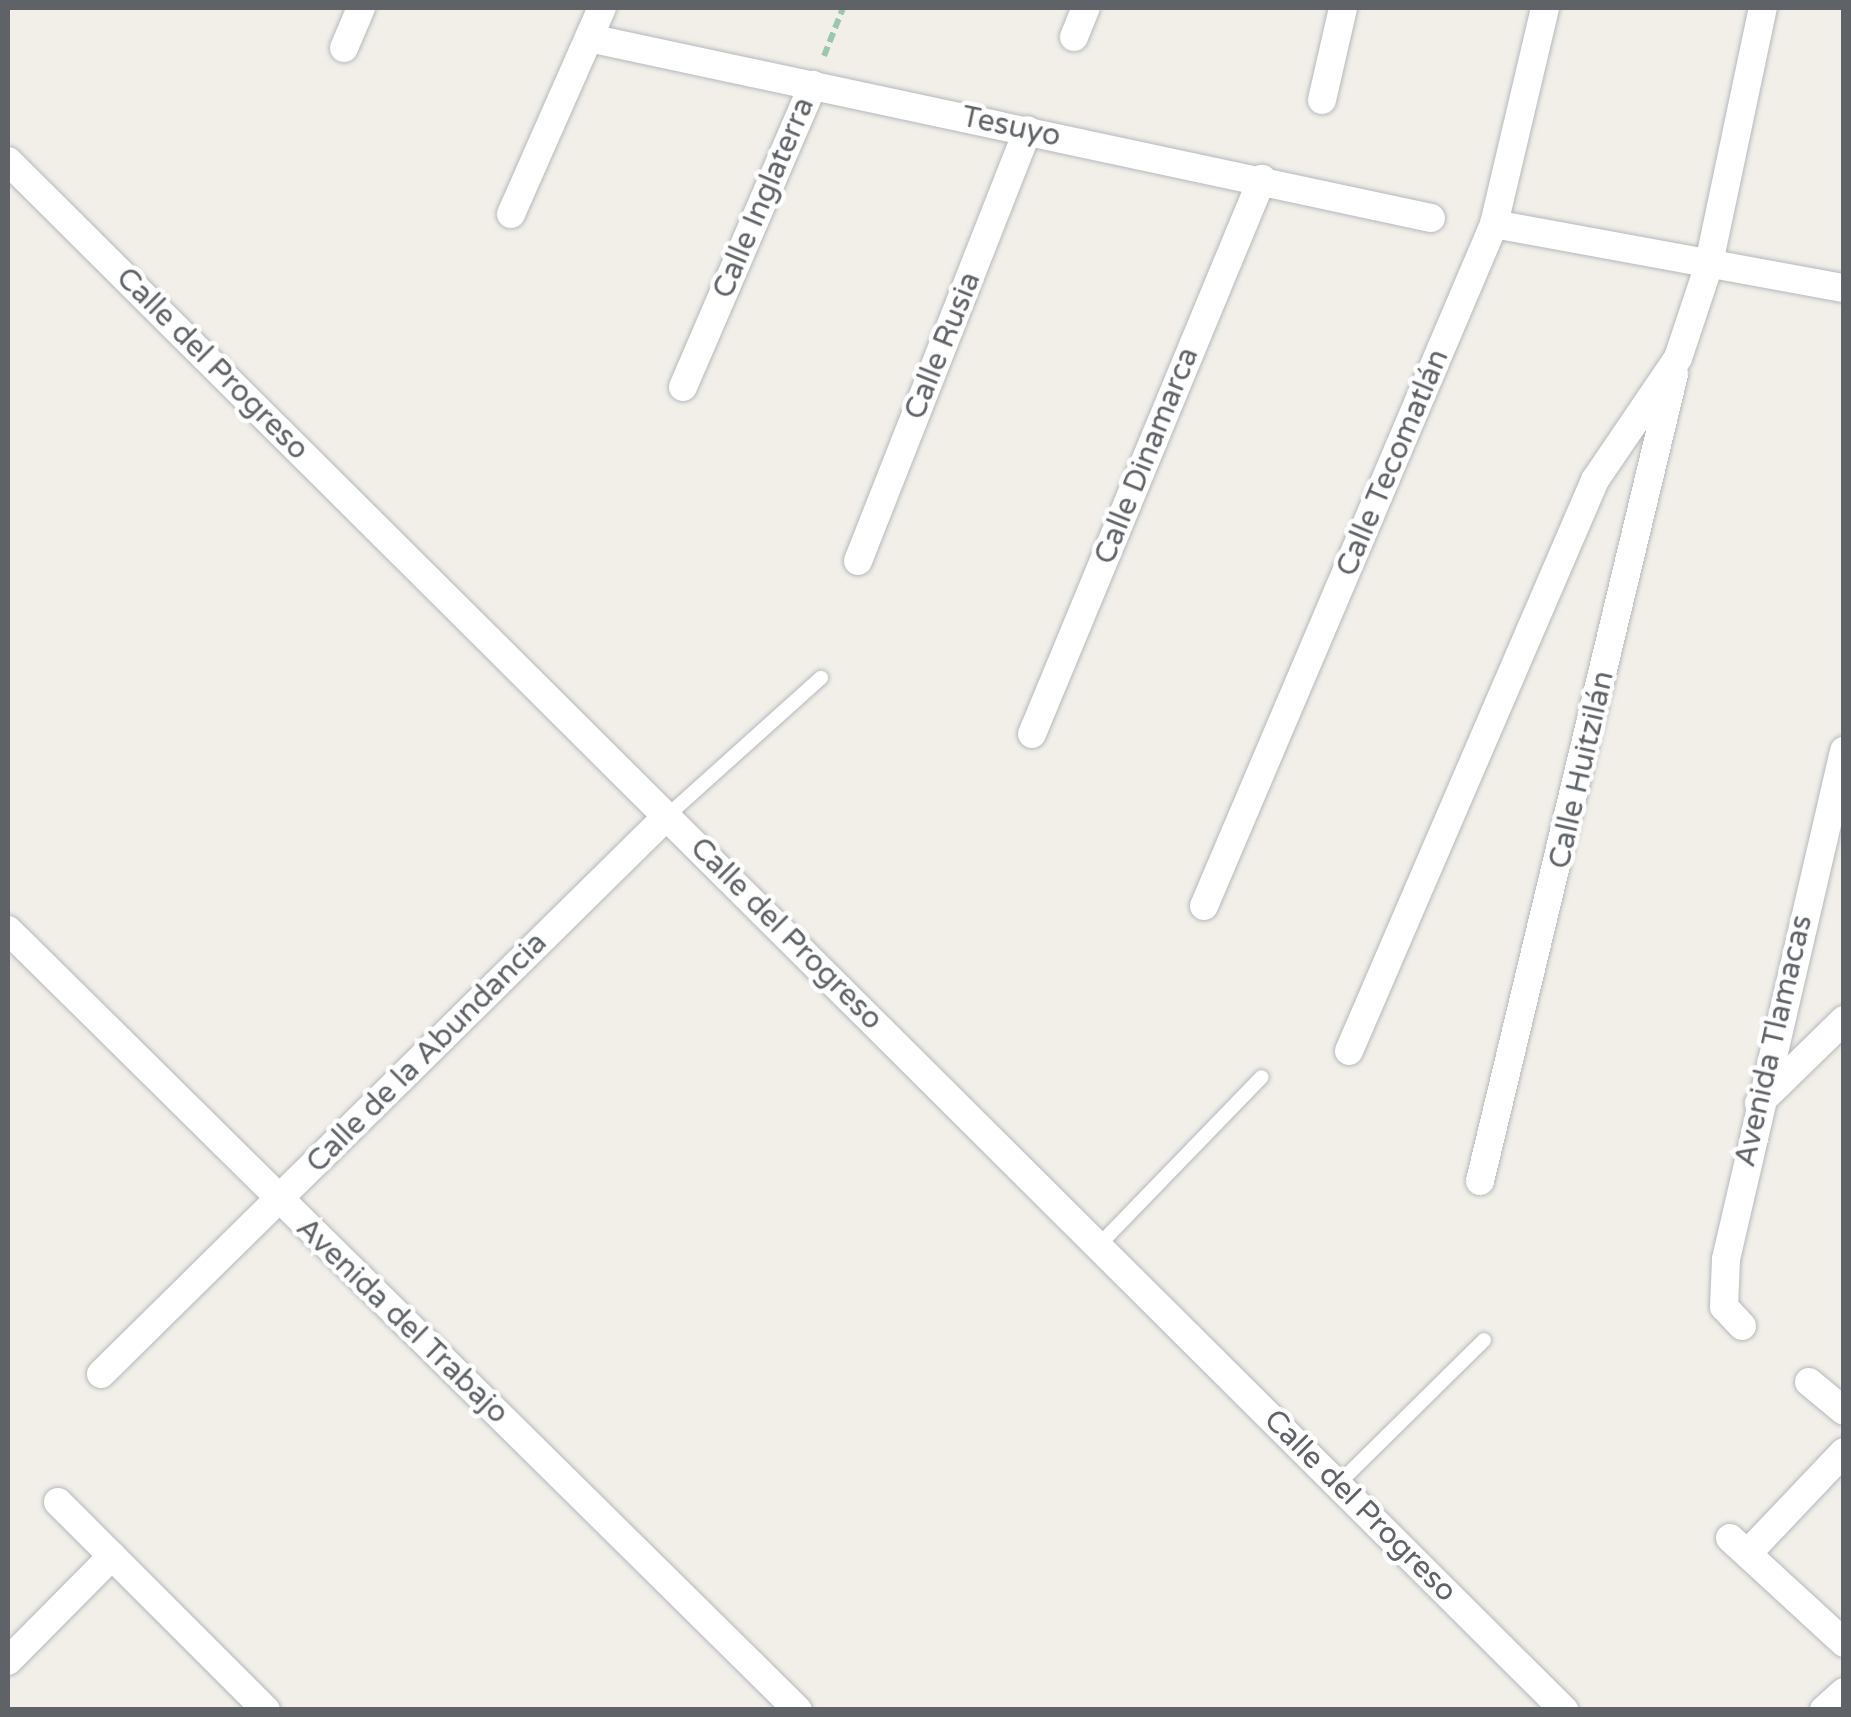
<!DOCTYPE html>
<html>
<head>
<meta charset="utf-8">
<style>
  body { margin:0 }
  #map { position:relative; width:1851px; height:1717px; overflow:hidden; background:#f1efe8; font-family:"Varela Round",sans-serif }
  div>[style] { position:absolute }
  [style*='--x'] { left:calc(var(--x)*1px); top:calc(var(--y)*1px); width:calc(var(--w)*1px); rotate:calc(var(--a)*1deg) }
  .path>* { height:6px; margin-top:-3px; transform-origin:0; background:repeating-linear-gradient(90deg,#9cc7a9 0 10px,transparent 0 15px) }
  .roads { filter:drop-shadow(0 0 2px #b5b8bc) drop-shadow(0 0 2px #b5b8bc) }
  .service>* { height:14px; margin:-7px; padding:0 7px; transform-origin:7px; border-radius:7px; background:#fff }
  .minor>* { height:28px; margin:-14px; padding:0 14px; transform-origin:14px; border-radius:14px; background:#fff }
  span { translate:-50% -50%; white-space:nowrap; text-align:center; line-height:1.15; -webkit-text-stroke:9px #fff; paint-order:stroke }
  .street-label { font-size:30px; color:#5f6368 }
  .frame { position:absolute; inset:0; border:10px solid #5f6368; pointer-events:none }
</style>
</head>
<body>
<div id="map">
  <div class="path">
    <i style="--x:824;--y:56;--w:52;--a:-68.4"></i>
  </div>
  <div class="roads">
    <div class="service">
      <i style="--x:667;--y:816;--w:207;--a:-41.9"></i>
      <i style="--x:1098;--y:1246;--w:235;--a:-45.9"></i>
      <i style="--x:1338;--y:1484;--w:205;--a:-44.6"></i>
    </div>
    <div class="minor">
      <i style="--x:1074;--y:37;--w:31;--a:-68"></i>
      <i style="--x:589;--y:38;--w:861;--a:12.07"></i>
      <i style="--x:344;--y:48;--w:43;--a:-67"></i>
      <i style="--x:1322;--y:100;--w:94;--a:-77.1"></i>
      <i style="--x:8;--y:161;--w:2196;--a:44.87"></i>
      <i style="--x:511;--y:214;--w:225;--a:-66.2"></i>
      <i style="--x:1494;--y:224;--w:356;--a:10.4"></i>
      <i style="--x:683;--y:387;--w:329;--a:-66.7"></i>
      <i style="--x:858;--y:561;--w:463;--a:-68.5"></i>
      <i style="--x:1032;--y:734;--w:601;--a:-67.49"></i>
      <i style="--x:1204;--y:906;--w:741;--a:-66.96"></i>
      <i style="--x:1494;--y:224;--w:222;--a:-76.7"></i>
      <i style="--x:8;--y:930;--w:1110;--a:44.64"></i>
      <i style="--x:1349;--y:1051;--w:622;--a:-66.69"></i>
      <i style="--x:1595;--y:480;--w:148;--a:-55.8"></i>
      <i style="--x:1678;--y:358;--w:95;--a:-71.6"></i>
      <i style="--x:1708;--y:268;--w:266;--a:-78.1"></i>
      <i style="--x:1759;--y:1103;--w:119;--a:-44.3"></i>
      <i style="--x:1480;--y:1181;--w:830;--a:-76.48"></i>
      <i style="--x:1742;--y:1326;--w:26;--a:-133"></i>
      <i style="--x:1724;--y:1307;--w:48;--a:-87.6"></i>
      <i style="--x:1726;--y:1259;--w:522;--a:-76.92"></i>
      <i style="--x:101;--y:1374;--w:795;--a:-44.59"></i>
      <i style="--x:1809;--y:1382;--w:45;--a:39.6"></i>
      <i style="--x:58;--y:1502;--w:294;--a:45"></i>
      <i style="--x:1730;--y:1538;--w:155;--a:42.6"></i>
      <i style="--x:1748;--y:1553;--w:139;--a:-46.5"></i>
      <i style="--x:8;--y:1661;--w:148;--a:-45.3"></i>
      <i style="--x:1824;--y:1710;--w:27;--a:-42"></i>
    </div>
  </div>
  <div class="street-label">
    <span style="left:1011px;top:127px;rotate:12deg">Tesuyo</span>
    <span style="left:764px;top:198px;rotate:-67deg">Calle Inglaterra</span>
    <span style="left:943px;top:346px;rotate:-68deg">Calle Rusia</span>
    <span style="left:212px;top:364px;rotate:45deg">Calle del Progreso</span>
    <span style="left:1147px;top:456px;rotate:-68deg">Calle Dinamarca</span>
    <span style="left:1393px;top:463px;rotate:-67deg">Calle Tecomatlán</span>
    <span style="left:1582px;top:770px;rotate:-77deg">Calle Huitzilán</span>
    <span style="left:786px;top:934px;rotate:45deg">Calle del Progreso</span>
    <span style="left:1774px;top:1041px;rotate:-77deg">Avenida Tlamacas</span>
    <span style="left:427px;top:1053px;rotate:-45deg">Calle de la Abundancia</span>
    <span style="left:402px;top:1321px;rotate:44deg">Avenida del Trabajo</span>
    <span style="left:1360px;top:1506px;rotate:45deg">Calle del Progreso</span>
  </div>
  <div class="frame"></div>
</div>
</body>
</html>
